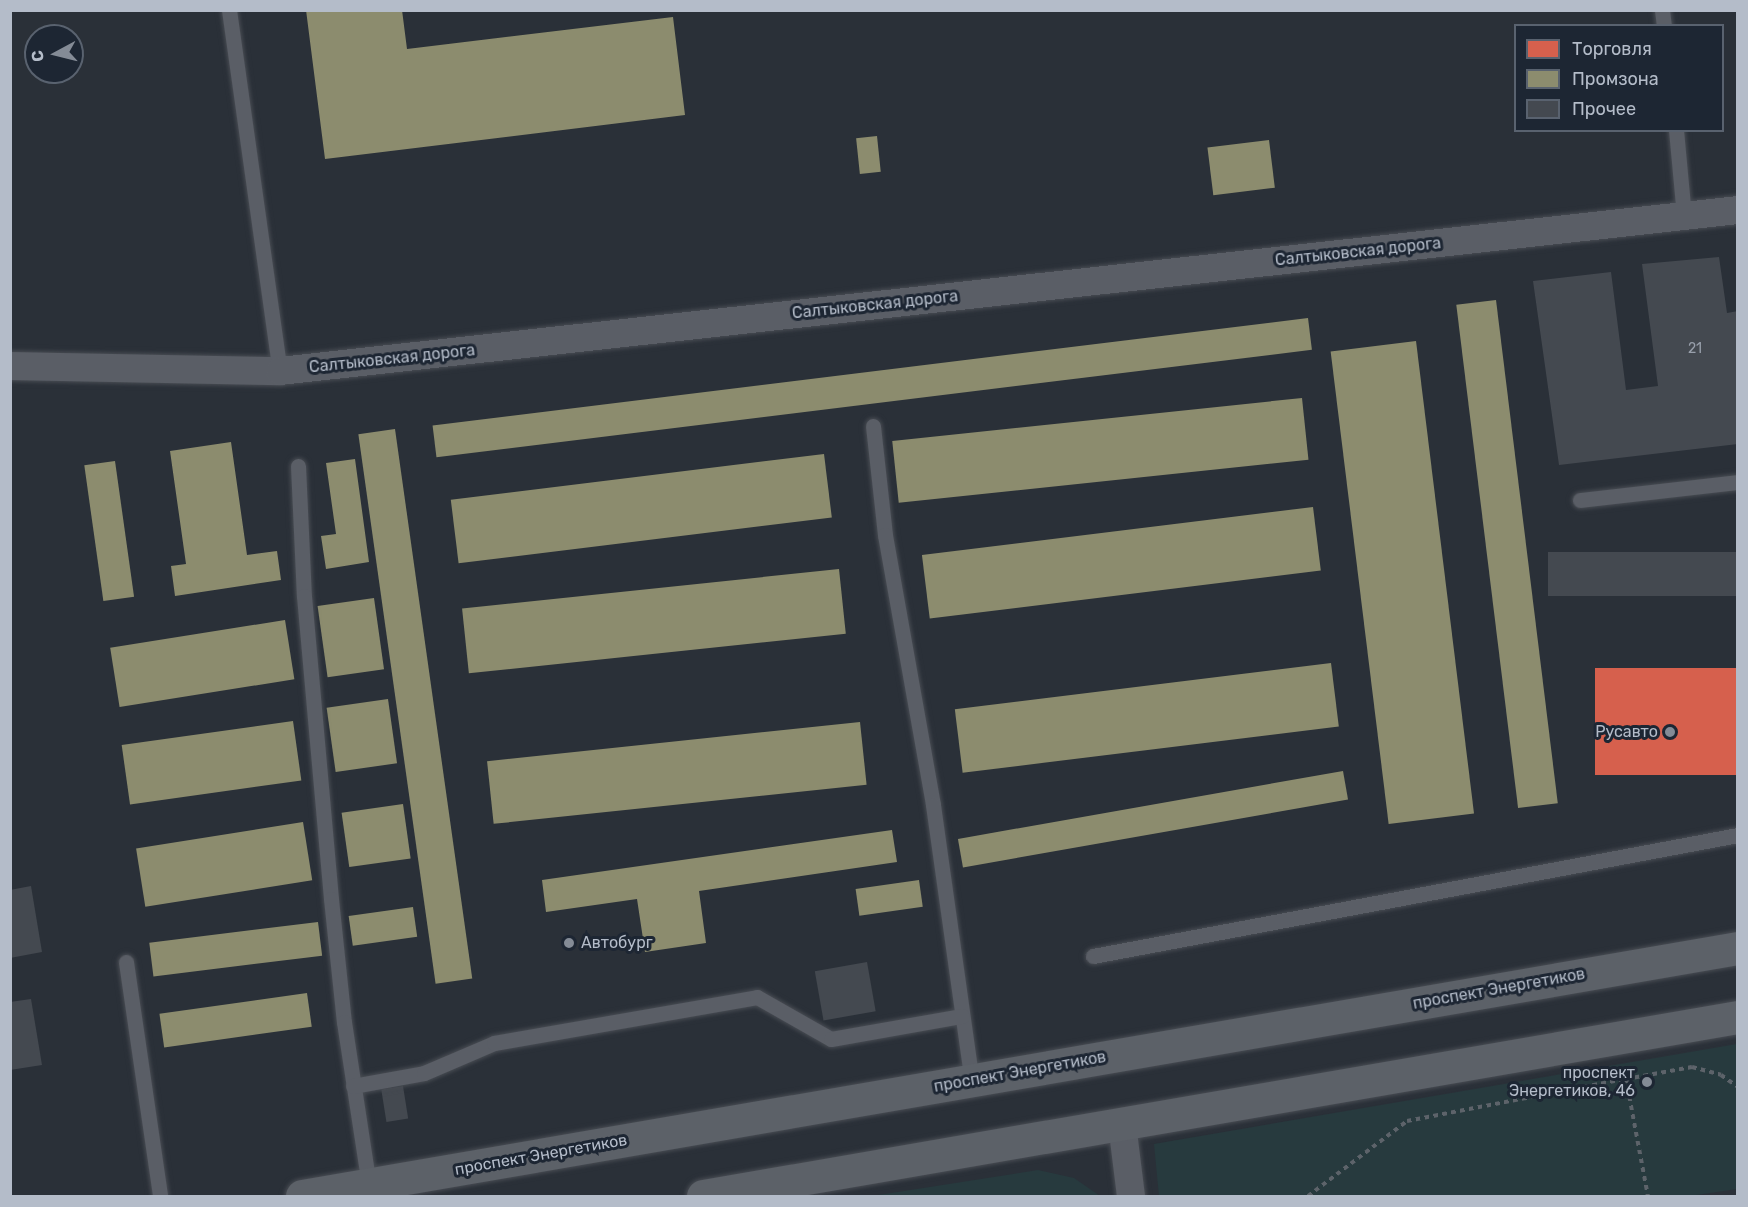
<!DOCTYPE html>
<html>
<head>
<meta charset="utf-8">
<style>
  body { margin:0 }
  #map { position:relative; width:1748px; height:1207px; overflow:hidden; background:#2a3038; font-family:Rubik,sans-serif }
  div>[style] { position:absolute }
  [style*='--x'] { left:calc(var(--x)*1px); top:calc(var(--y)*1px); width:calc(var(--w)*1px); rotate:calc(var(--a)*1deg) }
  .green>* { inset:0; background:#273a3e }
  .shops>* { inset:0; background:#d6604d; transform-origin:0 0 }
  .industry>* { inset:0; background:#8c8c6e; transform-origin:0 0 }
  .building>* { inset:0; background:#444950; transform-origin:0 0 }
  .path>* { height:4px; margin-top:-2px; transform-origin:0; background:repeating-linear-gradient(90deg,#5d636a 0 4.5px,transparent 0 9px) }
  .roads { filter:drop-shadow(0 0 2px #484c53) drop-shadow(0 0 2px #484c53) }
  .service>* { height:15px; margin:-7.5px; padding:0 7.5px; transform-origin:7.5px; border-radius:7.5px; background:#5a5e66 }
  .minor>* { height:28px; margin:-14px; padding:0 14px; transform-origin:14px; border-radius:14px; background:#5a5e66 }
  .primary>* { height:33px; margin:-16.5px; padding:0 16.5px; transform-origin:16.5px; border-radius:16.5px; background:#5c6168 }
  .dots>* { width:16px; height:16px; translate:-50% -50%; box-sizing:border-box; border:3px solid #1d2633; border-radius:50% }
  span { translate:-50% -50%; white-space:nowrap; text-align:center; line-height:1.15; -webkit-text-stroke:6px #1d2633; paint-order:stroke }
  .number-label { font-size:14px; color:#989fab }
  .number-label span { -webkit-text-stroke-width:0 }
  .street-label { font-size:16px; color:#b4bcc9 }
  .poi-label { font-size:16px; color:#b4bcc9 }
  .right { translate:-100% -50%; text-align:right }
  .left { translate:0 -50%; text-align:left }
  .frame { position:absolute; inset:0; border:12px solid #b4bcc9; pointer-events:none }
  .legend { position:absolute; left:1514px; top:24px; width:210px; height:108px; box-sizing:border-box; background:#1d2633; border:2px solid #59626f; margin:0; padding:8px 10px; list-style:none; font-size:18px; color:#b4bcc9 }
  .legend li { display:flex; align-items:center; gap:12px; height:30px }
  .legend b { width:30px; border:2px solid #59626f }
  .north { position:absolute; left:24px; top:24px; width:60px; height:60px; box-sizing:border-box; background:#1d2633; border:2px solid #59626f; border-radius:50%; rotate:263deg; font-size:16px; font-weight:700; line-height:24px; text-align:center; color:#b4bcc9 }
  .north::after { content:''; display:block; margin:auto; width:21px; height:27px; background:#848b96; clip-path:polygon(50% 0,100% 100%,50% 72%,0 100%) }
</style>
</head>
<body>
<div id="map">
  <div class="green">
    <i style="clip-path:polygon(1737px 1044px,1737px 1189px,1690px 1196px,1159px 1196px,1154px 1144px)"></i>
    <i style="clip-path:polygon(1038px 1170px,1074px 1178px,1100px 1196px,872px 1196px)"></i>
  </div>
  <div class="shops">
    <i style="left:1738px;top:668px;width:107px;height:143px;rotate:90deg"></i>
  </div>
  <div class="industry">
    <i style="clip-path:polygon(306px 10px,402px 10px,407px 49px,673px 17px,685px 115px,325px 159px)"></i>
    <i style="left:877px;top:136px;width:36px;height:21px;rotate:84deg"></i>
    <i style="left:1269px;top:140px;width:48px;height:62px;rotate:83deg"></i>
    <i style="left:1496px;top:300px;width:507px;height:40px;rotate:83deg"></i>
    <i style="left:1308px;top:318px;width:32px;height:882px;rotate:83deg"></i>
    <i style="left:1416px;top:341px;width:476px;height:86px;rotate:83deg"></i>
    <i style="left:1302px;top:398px;width:62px;height:412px;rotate:84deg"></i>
    <i style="left:395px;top:429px;width:555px;height:37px;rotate:82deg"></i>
    <i style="clip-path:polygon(231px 442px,247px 555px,277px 551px,281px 580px,175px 596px,171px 566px,186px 564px,170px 451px)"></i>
    <i style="left:824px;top:454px;width:64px;height:376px;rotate:83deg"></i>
    <i style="clip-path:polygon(355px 459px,369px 562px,326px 569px,321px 536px,336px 534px,326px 463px)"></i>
    <i style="left:115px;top:461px;width:137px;height:31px;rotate:82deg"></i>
    <i style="left:1313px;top:507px;width:64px;height:394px;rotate:83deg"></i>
    <i style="left:839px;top:569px;width:65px;height:379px;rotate:84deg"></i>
    <i style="left:374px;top:598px;width:72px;height:57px;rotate:82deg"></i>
    <i style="left:285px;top:620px;width:60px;height:177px;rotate:81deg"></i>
    <i style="left:1331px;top:663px;width:64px;height:379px;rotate:83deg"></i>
    <i style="left:388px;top:699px;width:65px;height:62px;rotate:82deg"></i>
    <i style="left:293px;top:721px;width:60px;height:173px;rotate:82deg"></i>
    <i style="left:860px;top:722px;width:63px;height:375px;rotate:84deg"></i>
    <i style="left:1343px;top:771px;width:29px;height:391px;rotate:80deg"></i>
    <i style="left:403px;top:804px;width:55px;height:62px;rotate:82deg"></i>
    <i style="left:303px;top:822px;width:59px;height:169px;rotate:81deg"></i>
    <i style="clip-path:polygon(892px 830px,897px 862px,699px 891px,706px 943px,645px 952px,637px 899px,546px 912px,542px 880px)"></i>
    <i style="left:919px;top:880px;width:27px;height:64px;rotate:82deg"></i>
    <i style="left:413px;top:907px;width:30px;height:65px;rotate:82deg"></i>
    <i style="left:318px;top:922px;width:34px;height:170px;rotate:83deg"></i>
    <i style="left:307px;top:993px;width:34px;height:149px;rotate:82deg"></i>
  </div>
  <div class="building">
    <i style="clip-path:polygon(1719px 257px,1727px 313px,1738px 311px,1738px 444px,1559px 465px,1533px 281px,1611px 272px,1626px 390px,1658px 386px,1642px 264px)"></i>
    <i style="left:1738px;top:552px;width:44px;height:190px;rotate:90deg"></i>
    <i style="clip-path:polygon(31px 886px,42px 952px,10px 958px,10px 890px)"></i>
    <i style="left:867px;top:962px;width:50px;height:53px;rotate:80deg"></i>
    <i style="clip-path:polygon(31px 999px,42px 1065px,10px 1070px,10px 1002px)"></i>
    <i style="left:403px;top:1086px;width:33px;height:22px;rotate:81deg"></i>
  </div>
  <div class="path">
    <i style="--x:1626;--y:1079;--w:67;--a:-10.3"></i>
    <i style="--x:1692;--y:1067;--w:30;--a:15"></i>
    <i style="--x:1721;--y:1075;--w:21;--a:35"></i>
    <i style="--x:1308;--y:1196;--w:124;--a:-37.1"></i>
    <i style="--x:1407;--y:1121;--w:223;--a:-10.9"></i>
    <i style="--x:1626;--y:1079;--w:119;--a:79.4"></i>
  </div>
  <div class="roads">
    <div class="service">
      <i style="--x:229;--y:10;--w:365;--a:82"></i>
      <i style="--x:1662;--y:10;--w:16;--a:83"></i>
      <i style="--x:1676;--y:130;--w:86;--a:84.7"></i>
      <i style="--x:873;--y:426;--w:110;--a:83.7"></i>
      <i style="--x:885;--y:535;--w:274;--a:79.9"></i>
      <i style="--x:933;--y:805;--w:279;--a:82"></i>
      <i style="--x:298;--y:466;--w:130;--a:87.4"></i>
      <i style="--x:304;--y:596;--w:304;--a:84.9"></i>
      <i style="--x:331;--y:899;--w:124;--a:84"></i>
      <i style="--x:344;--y:1022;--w:165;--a:81.3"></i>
      <i style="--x:1580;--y:500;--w:159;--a:-6.5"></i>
      <i style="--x:1093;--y:956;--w:656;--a:-10.63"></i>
      <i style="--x:126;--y:962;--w:236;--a:81.7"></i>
      <i style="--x:353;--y:1086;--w:72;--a:-10.4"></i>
      <i style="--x:424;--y:1073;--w:76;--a:-23.2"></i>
      <i style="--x:494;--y:1043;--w:267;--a:-9.9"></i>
      <i style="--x:757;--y:997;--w:85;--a:29.6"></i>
      <i style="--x:831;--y:1039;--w:133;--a:-10"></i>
    </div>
    <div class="minor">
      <i style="--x:10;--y:366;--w:270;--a:1.1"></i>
      <i style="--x:280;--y:371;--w:1467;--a:-6.3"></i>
      <i style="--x:1122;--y:1124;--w:73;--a:82.9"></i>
    </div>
    <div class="primary">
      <i style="--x:302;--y:1196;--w:1457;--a:-9.8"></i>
      <i style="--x:703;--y:1196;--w:1050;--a:-9.81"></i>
    </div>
  </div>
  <div class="dots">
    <i style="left:1670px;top:732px;background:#848b96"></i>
    <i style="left:569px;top:943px;background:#848b96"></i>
    <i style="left:1647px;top:1082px;background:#848b96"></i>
  </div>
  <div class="number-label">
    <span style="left:1695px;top:349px">21</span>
  </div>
  <div class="street-label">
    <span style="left:1358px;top:252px;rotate:-6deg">Салтыковская дорога</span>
    <span style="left:875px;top:305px;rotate:-6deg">Салтыковская дорога</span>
    <span style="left:392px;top:359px;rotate:-6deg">Салтыковская дорога</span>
    <span style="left:1499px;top:989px;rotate:-10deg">проспект Энергетиков</span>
    <span style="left:1020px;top:1072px;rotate:-10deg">проспект Энергетиков</span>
    <span style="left:541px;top:1155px;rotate:-10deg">проспект Энергетиков</span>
  </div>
  <div class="poi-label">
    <span class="right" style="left:1658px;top:732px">Русавто</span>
    <span class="left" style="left:581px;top:943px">Автобург</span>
    <span class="right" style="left:1635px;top:1082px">проспект<br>Энергетиков, 46</span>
  </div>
  <div class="frame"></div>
  <ul class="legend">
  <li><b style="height:16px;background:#d6604d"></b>Торговля</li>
  <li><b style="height:16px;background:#8c8c6e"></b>Промзона</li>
  <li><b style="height:16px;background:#444950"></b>Прочее</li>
  </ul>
  <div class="north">С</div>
</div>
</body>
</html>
